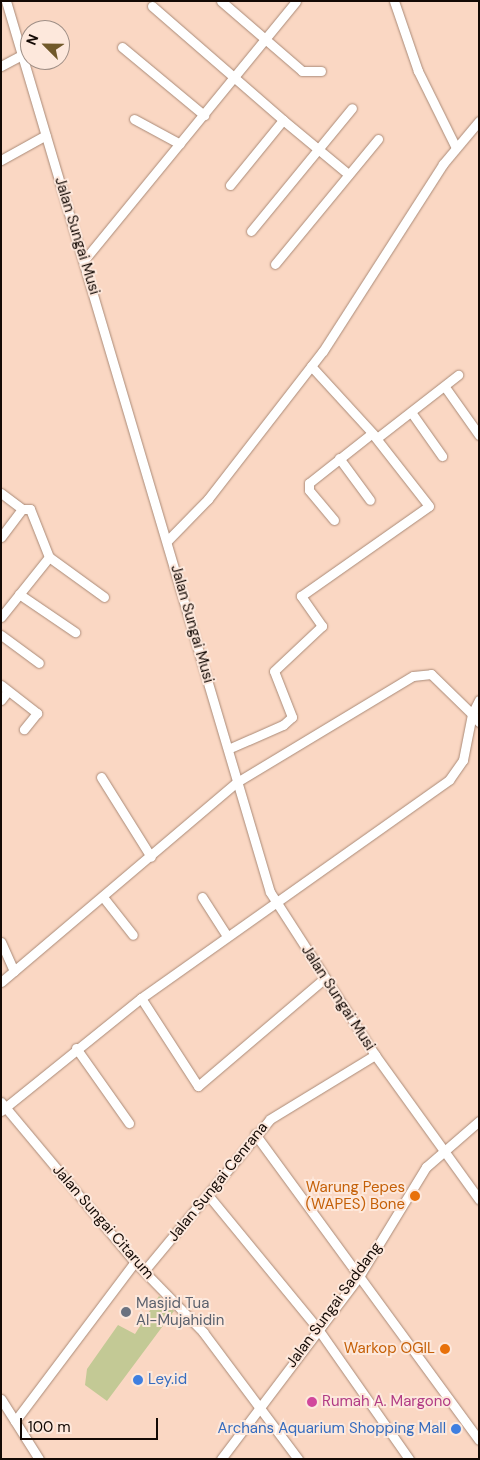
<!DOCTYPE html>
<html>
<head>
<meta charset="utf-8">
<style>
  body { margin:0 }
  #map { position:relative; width:480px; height:1460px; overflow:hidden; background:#fad7c3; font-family:"DM Sans",sans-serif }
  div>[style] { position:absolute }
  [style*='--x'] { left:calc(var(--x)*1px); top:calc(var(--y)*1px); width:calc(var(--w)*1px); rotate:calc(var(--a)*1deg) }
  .green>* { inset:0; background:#c3c995 }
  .roads { filter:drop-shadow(0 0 1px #aa8a77) drop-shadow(0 0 1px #aa8a77) }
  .minor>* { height:9px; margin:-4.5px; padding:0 4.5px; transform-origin:4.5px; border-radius:4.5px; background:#fff }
  .dots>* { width:14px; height:14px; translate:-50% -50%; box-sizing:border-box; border:2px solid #fde8dc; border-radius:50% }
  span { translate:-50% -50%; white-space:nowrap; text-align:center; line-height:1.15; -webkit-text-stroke:4px #fde8dc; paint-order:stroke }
  .street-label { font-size:15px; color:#130904 }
  .food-label { font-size:15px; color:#c56008 }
  .right { translate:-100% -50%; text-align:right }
  .worship-label { font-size:15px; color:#5b616d }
  .left { translate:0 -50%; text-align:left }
  .shop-label { font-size:15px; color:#366cbe }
  .hotel-label { font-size:15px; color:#b23c85 }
  .frame { position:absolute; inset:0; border:2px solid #130904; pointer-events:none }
  .north { position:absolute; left:20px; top:20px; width:50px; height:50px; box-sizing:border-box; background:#fde8dc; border:1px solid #9f8f86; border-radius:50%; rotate:293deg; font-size:14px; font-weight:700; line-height:20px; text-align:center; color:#130904 }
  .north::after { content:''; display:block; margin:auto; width:18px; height:22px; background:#71592a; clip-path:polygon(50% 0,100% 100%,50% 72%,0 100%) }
  .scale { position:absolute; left:20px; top:1418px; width:138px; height:22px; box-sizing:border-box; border:2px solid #130904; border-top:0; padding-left:6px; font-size:15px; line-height:18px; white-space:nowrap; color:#130904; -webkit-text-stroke:4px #fde8dc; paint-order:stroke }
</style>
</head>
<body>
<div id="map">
  <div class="green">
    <i style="clip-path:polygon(159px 1296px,174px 1311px,107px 1401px,85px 1385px,87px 1369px,118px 1325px,135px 1334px)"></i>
  </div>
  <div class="roads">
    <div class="minor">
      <i style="--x:6;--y:1;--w:929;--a:73.5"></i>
      <i style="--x:270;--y:892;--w:194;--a:57.2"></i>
      <i style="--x:375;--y:1055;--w:178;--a:54.2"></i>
      <i style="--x:221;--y:1;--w:107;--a:40.8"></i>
      <i style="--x:302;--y:71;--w:19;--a:0"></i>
      <i style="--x:394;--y:1;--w:74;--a:71.1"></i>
      <i style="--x:418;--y:71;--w:84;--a:63.7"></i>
      <i style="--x:152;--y:6;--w:174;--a:41"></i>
      <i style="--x:283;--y:120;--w:84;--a:129.2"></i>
      <i style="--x:122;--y:47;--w:107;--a:39.7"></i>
      <i style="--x:1;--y:66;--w:24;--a:-28"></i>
      <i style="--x:134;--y:119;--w:52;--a:28.5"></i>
      <i style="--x:283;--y:120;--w:85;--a:39.7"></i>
      <i style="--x:1;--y:160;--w:51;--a:-29.1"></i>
      <i style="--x:251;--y:231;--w:159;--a:-50.6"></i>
      <i style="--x:85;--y:259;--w:333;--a:-50.7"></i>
      <i style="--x:275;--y:264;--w:162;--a:-50.5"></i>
      <i style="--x:311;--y:366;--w:98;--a:47.5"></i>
      <i style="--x:377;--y:438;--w:103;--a:-37.9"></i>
      <i style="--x:445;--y:387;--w:59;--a:54.7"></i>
      <i style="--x:411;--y:412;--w:54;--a:54.8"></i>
      <i style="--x:339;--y:458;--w:52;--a:53.6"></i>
      <i style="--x:1;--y:493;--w:26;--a:37"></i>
      <i style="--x:334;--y:520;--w:39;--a:-130"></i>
      <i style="--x:309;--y:490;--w:7;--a:-90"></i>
      <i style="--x:309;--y:483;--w:79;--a:-38.3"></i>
      <i style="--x:1;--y:537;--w:35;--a:-53"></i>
      <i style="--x:22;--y:509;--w:8;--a:0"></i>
      <i style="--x:30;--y:509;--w:52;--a:68.4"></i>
      <i style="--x:49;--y:557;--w:68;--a:36"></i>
      <i style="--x:167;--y:541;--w:59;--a:-45.7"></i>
      <i style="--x:208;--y:499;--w:187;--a:-52.2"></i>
      <i style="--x:323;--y:351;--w:222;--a:-57.3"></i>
      <i style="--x:443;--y:164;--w:56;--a:-50.1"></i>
      <i style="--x:19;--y:594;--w:68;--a:34.2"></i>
      <i style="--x:1;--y:617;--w:77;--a:-51.3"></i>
      <i style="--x:1;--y:635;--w:47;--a:36.4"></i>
      <i style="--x:1;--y:685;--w:46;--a:37.9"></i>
      <i style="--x:37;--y:713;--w:21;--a:129"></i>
      <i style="--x:1;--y:700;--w:11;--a:-52"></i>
      <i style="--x:479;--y:700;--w:16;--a:117"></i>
      <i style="--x:472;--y:714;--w:11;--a:49"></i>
      <i style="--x:228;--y:749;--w:60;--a:-23.6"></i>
      <i style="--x:283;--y:725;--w:12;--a:-42"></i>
      <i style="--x:292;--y:717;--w:49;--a:-111.4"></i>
      <i style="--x:274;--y:671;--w:66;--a:-43.2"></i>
      <i style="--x:322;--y:626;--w:37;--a:-125"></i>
      <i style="--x:301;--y:596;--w:156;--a:-35.1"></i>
      <i style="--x:429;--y:506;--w:88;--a:-128"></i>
      <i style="--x:101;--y:777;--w:94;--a:58"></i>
      <i style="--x:103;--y:897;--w:48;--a:51.7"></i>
      <i style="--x:202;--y:897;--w:46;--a:57.3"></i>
      <i style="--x:1;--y:942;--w:32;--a:66"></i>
      <i style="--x:1;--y:982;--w:309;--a:-40.3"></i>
      <i style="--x:237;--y:782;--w:205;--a:-31.1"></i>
      <i style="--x:413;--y:676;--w:18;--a:-6"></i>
      <i style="--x:431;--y:674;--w:57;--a:44.3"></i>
      <i style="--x:472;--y:714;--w:47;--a:101.1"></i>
      <i style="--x:463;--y:760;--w:24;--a:125"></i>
      <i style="--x:449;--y:780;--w:377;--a:144.7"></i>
      <i style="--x:141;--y:998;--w:180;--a:141.1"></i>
      <i style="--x:141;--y:998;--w:105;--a:57.1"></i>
      <i style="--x:198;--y:1086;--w:167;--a:-40.4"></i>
      <i style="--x:76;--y:1048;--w:92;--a:54.8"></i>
      <i style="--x:1;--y:1102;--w:209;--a:50.1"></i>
      <i style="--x:135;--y:1262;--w:98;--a:45.8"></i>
      <i style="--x:203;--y:1332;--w:159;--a:53.2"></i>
      <i style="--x:255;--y:1134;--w:379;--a:53.8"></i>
      <i style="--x:208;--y:1195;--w:173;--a:50.6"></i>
      <i style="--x:318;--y:1329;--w:159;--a:55"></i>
      <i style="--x:144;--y:1271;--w:197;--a:-50.3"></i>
      <i style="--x:270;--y:1119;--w:123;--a:-31.4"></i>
      <i style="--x:1;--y:1399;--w:71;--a:57.7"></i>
      <i style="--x:15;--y:1421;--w:199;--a:-53"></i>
      <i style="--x:221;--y:1459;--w:231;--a:-52.9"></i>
      <i style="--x:360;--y:1275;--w:127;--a:-58.6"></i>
      <i style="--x:426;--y:1167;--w:70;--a:-41"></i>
    </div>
  </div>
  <div class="dots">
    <i style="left:415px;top:1196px;background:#e8710a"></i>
    <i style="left:126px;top:1312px;background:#6b7280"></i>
    <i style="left:445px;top:1349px;background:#e8710a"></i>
    <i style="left:138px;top:1380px;background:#3f7fe0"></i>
    <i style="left:312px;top:1402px;background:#d1479c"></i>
    <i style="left:456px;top:1429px;background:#3f7fe0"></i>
  </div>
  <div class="street-label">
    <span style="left:77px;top:236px;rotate:73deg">Jalan Sungai Musi</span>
    <span style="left:192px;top:624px;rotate:74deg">Jalan Sungai Musi</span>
    <span style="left:338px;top:998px;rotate:57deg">Jalan Sungai Musi</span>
    <span style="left:218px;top:1182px;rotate:-51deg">Jalan Sungai Cenrana</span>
    <span style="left:103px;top:1222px;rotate:49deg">Jalan Sungai Citarum</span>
    <span style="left:334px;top:1305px;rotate:-54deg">Jalan Sungai Saddang</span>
  </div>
  <div class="food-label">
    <span class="right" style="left:405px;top:1196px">Warung Pepes<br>(WAPES) Bone</span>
    <span class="right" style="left:435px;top:1349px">Warkop OGIL</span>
  </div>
  <div class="worship-label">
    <span class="left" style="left:136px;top:1312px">Masjid Tua<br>Al-Mujahidin</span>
  </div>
  <div class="shop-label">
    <span class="left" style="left:148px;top:1380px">Ley.id</span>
    <span class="right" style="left:446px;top:1429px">Archans Aquarium Shopping Mall</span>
  </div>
  <div class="hotel-label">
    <span class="left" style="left:322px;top:1402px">Rumah A. Margono</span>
  </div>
  <div class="frame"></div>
  <div class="north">N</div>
  <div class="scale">100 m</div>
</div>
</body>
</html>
